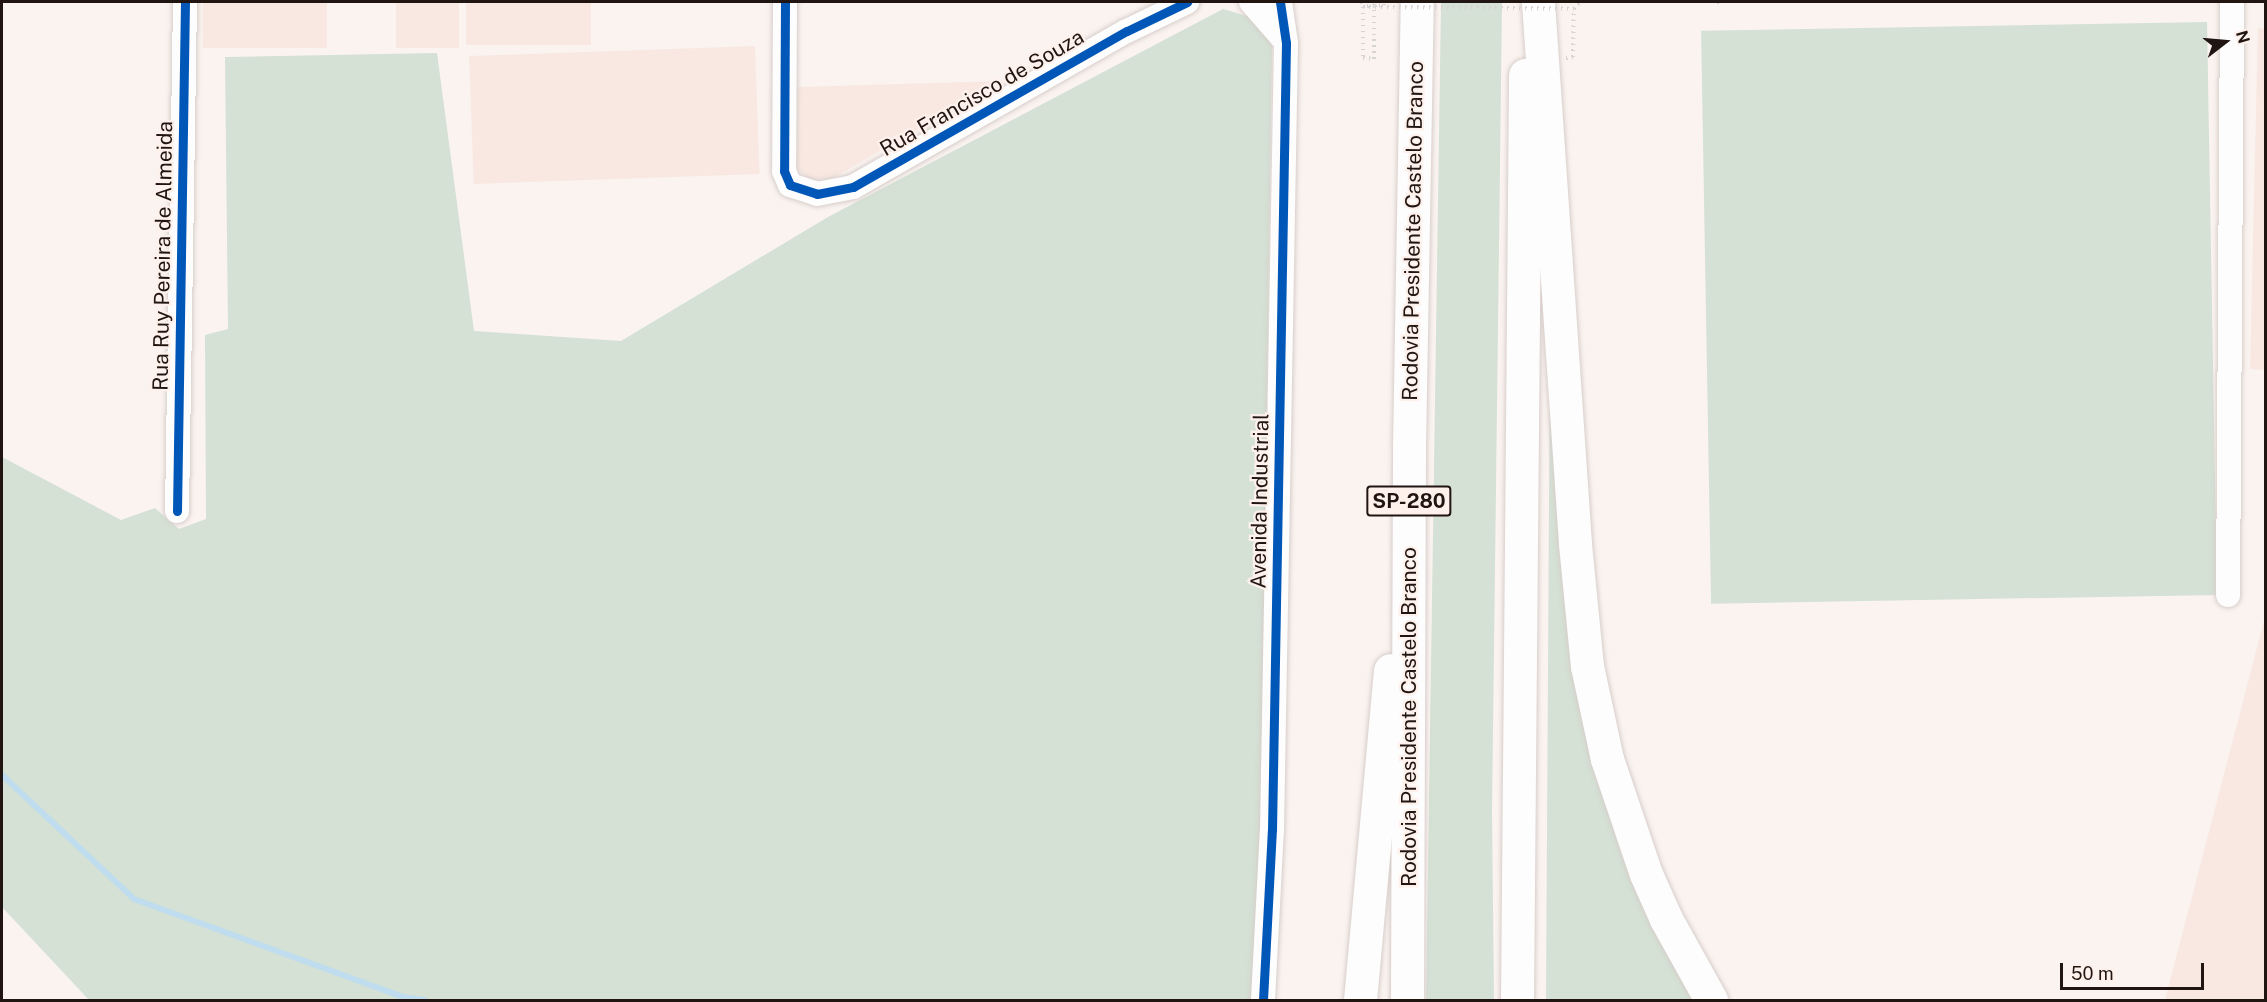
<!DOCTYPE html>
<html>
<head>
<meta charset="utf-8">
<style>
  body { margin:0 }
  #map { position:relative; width:2267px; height:1002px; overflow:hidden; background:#faf3f0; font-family:"Public Sans",sans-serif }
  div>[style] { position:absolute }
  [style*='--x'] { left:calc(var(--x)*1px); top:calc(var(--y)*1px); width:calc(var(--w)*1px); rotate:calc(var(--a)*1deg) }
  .built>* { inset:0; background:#f8e8e1; transform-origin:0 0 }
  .green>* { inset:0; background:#d4e1d4; transform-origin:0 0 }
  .stream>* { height:6px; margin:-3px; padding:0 3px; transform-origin:3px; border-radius:3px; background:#bfddee }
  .path>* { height:4px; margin-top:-2px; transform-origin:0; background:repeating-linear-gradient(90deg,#d6d4d2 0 1.5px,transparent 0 6px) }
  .roads { filter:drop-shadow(0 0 2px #d7ceca) drop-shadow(0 0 2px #d7ceca) }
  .minor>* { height:24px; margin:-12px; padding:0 12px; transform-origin:12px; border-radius:12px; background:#fefdfd }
  .highway>* { height:33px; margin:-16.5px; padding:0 16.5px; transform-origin:16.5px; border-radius:16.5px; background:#fefdfd }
  .path-bridge>* { height:4px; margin-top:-2px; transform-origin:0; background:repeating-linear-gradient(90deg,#d6d4d2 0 1.5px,transparent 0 6px) }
  .cycleway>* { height:9px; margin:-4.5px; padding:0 4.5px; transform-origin:4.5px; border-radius:4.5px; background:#0057b8 }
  span { translate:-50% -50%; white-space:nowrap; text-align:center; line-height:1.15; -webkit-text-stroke:4.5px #fef1ec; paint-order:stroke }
  .shield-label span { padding:2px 4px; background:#fef1ec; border:2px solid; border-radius:4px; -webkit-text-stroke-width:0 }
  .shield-label { font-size:20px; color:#201511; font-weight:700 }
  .street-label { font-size:21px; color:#201511 }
  .frame { position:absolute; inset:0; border:3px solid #201511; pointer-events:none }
  .north { position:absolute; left:2195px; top:12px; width:60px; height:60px; -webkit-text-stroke:4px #fef1ec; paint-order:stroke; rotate:74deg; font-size:16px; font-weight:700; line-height:24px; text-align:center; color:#201511 }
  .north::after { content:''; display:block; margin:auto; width:21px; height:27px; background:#201511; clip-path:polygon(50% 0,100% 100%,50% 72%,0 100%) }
  .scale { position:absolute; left:2060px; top:963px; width:144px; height:27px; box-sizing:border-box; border:3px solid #201511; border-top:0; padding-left:8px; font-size:18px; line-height:21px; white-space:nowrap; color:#201511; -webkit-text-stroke:4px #fef1ec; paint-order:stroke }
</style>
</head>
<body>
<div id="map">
  <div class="built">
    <i style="left:203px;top:2px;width:124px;height:46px"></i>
    <i style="left:396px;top:2px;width:63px;height:46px"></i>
    <i style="left:466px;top:2px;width:125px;height:43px"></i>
    <i style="clip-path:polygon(2258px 28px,2266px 29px,2265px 370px,2250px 369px)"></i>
    <i style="left:755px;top:46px;width:128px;height:286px;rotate:88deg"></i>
    <i style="clip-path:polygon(1002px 81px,831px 179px,811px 180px,793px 165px,797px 87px)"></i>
    <i style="clip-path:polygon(2265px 617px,2265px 1000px,2165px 1000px)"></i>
  </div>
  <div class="green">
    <i style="clip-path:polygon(1441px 2px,1502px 2px,1492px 811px,1494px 1000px,1426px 1000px)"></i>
    <i style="clip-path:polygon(1223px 9px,1254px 18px,1268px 32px,1272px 46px,1261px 828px,1252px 1000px,89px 1000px,2px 907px,2px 457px,121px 520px,155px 508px,179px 529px,206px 519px,205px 335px,228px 329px,225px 57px,437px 53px,474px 331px,621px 341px,828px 217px)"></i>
    <i style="left:2207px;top:22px;width:573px;height:506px;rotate:89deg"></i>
    <i style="clip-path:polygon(1550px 342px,1577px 647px,1701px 1000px,1546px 1000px)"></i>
  </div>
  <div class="stream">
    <i style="--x:2;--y:775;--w:181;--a:43.2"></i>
    <i style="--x:134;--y:899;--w:286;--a:20"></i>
    <i style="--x:403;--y:997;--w:22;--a:8"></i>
  </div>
  <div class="path">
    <i style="--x:1367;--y:2;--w:4;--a:90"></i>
    <i style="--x:1367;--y:6;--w:17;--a:-3"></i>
    <i style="--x:1384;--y:5;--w:3;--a:-90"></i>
    <i style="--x:1717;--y:2;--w:4;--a:0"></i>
    <i style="--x:1566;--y:58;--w:7;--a:-8"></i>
    <i style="--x:1573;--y:57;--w:48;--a:-88.8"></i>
  </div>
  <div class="roads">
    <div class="minor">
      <i style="--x:785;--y:2;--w:169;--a:90.3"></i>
      <i style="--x:784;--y:171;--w:15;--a:67"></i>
      <i style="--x:790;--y:185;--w:28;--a:18"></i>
      <i style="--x:817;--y:194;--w:37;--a:-11"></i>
      <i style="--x:853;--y:187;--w:315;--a:-29.7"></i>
      <i style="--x:1127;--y:31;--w:67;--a:-25.8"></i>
      <i style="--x:1251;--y:2;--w:52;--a:48.9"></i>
      <i style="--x:177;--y:511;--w:509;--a:-89.1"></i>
      <i style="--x:2228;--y:595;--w:593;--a:-89.61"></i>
      <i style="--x:1263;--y:1000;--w:170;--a:-87"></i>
      <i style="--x:1272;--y:830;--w:787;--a:-88.98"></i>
      <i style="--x:1286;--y:43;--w:41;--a:-98.3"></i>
    </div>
    <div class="highway">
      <i style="--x:1538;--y:2;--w:543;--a:86.09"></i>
      <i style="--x:1575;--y:544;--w:123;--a:84.4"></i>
      <i style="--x:1587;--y:666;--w:95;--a:77.9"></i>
      <i style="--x:1607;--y:759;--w:121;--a:71.3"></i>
      <i style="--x:1646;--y:874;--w:49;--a:66"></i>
      <i style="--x:1666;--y:919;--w:93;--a:60.9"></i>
      <i style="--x:1360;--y:1000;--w:331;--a:-84.8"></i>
      <i style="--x:1407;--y:1000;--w:553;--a:-89.79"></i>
      <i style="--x:1409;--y:447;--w:445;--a:-89"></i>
      <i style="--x:1517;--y:1000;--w:925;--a:-89.5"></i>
    </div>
  </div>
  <div class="path-bridge">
    <i style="--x:1362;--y:2;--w:5;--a:79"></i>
    <i style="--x:1363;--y:7;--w:211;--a:0.5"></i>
    <i style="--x:1574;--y:9;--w:9;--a:-49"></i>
    <i style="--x:1363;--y:7;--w:51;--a:90"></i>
    <i style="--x:1363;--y:58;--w:11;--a:5"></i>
    <i style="--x:1374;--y:59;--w:57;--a:-90"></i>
  </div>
  <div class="cycleway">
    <i style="--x:785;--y:2;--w:169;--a:90.3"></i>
    <i style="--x:784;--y:171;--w:15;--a:67"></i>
    <i style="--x:790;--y:185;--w:28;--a:18"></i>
    <i style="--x:817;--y:194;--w:37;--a:-11"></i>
    <i style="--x:853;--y:187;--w:315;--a:-29.7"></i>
    <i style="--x:1127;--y:31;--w:67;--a:-25.8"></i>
    <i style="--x:177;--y:511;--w:509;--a:-89.1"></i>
    <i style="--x:1263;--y:1000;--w:170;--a:-87"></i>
    <i style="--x:1272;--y:830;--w:787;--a:-88.98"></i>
    <i style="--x:1286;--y:43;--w:41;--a:-98.3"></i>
  </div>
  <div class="shield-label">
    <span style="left:1409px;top:501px">SP-280</span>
  </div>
  <div class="street-label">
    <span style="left:982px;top:93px;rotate:-30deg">Rua Francisco de Souza</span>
    <span style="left:1413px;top:231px;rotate:-89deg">Rodovia Presidente Castelo Branco</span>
    <span style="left:163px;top:256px;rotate:-89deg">Rua Ruy Pereira de Almeida</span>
    <span style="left:1260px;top:501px;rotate:-89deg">Avenida Industrial</span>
    <span style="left:1409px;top:717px;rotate:-90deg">Rodovia Presidente Castelo Branco</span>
  </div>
  <div class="frame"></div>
  <div class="north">N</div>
  <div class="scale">50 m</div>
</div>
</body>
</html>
